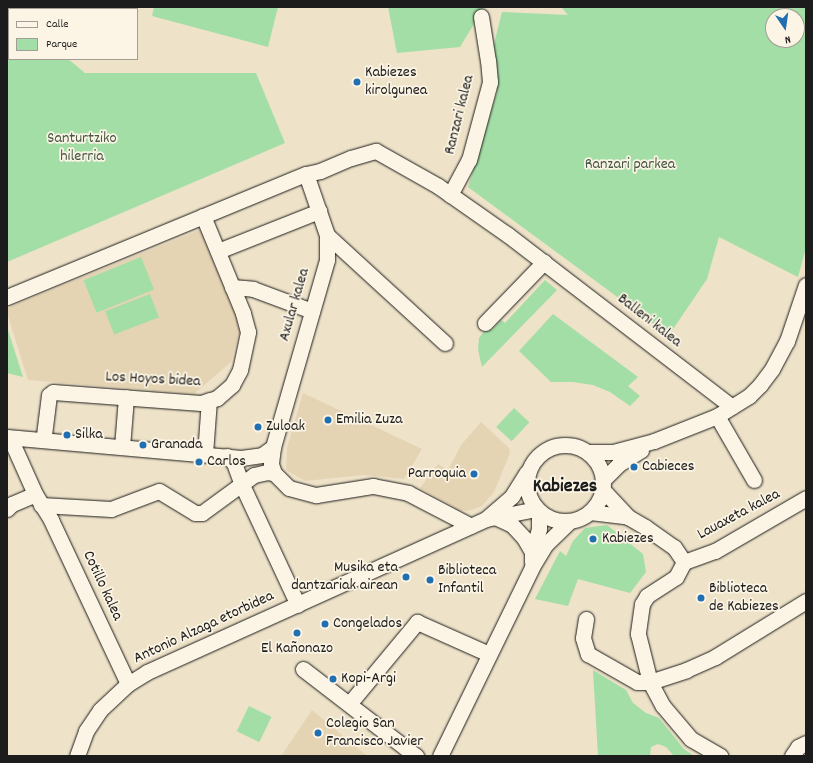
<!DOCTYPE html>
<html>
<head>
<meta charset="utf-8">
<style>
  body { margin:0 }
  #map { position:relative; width:813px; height:763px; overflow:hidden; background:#eee2c8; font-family:Dekko,sans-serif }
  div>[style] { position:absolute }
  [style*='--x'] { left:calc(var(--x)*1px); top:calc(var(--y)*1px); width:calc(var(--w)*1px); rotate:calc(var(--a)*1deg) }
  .built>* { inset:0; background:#e5d4b4 }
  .green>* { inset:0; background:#a2dea5; transform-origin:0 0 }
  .roads { filter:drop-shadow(0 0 1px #1c1c1c) drop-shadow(0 0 1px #1c1c1c) }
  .minor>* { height:15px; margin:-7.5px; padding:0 7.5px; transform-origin:7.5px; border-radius:7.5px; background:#fcf5e5 }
  .minor>.ring { margin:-7.5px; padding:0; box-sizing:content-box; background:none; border:15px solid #fcf5e5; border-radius:50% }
  .dots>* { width:11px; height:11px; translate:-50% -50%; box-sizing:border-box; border:2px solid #fcf5e5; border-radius:50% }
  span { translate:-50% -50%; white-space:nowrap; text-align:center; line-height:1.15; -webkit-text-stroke:3.5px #fcf5e5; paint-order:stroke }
  .poi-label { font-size:16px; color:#1c1c1c }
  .left { translate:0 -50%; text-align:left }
  .right { translate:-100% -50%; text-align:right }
  .street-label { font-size:16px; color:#1c1c1c }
  .park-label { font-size:16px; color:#445645 }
  .district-label { font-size:20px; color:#1c1c1c; font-weight:700 }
  .frame { position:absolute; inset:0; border:8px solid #1c1c1c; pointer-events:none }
  .legend { position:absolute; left:8px; top:8px; width:130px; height:52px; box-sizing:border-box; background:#fcf5e5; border:1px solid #a29e95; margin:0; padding:5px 7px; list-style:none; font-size:12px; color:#1c1c1c }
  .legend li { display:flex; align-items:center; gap:8px; height:20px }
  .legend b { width:20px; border:1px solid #a29e95 }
  .north { position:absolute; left:765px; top:8px; width:40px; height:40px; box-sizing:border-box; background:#fcf5e5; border:1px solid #a29e95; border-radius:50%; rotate:167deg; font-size:11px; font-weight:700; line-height:16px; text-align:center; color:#1c1c1c }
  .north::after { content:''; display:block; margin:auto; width:14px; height:18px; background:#1f6fb2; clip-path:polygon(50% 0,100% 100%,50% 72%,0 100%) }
</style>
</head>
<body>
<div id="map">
  <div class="built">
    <i style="clip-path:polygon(202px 229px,242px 323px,231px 362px,194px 394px,28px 380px,7px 313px,7px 308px)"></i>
    <i style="clip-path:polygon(303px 393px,422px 449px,404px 479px,364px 475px,305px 481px,286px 470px,287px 448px)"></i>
    <i style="clip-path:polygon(481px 422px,509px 448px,510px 453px,494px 492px,482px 506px,468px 511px,459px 510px,420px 488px,438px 464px,448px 470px,461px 445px)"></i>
    <i style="clip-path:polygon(312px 710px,367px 756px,281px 756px)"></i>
  </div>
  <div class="green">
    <i style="clip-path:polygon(154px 7px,278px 7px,268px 47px,152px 16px)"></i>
    <i style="clip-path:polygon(388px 7px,483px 7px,483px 9px,460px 47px,397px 53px)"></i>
    <i style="clip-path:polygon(evenodd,561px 7px,806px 7px,806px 248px,798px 277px,719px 237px,707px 279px,669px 335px,468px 187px,497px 92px,493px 48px,502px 12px,568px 15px,561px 7px,773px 16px,797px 16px,797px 40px,773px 40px,773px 16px)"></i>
    <i style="clip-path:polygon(9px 27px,9px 59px,68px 59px,85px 73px,256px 73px,285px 143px,7px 262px,7px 31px)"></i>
    <i style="left:141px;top:257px;width:35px;height:62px;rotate:68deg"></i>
    <i style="clip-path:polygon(545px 280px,557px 290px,482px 367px,478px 350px,479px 338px,487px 327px,492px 330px,501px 320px,505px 323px)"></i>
    <i style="left:150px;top:294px;width:25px;height:48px;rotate:69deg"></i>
    <i style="clip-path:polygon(553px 314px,638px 377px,628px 386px,640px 396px,630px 406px,610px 392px,593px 385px,573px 382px,551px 382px,519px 351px)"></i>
    <i style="clip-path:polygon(7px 327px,23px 377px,7px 373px)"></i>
    <i style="left:514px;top:408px;width:21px;height:26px;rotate:43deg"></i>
    <i style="clip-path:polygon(607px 525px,643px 554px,646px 572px,630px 593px,578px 579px,568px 606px,535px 599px,560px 551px,566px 556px,573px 541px,585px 528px)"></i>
    <i style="clip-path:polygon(593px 670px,626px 690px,633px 703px,646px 713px,659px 718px,684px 749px,694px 756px,674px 756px,666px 747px,658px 744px,651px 747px,650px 756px,598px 756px)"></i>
    <i style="left:249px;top:706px;width:25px;height:28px;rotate:26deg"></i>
  </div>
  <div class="roads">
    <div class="minor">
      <i style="--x:306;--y:174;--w:65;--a:71"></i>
      <i style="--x:327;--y:235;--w:25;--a:90"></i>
      <i style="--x:327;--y:260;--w:195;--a:106.1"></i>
      <i style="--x:273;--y:447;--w:17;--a:97"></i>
      <i style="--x:271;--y:464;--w:9;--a:72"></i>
      <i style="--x:274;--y:473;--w:21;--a:45"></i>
      <i style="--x:289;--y:488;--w:28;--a:15"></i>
      <i style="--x:316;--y:495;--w:58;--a:-9"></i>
      <i style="--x:373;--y:486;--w:36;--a:11"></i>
      <i style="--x:408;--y:493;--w:71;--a:27.6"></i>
      <i style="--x:450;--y:195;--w:40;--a:-62"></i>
      <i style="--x:469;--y:160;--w:81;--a:-74.9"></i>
      <i style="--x:490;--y:82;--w:21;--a:-95"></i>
      <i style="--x:488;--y:61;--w:45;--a:-99"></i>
      <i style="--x:327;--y:235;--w:160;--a:42.5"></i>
      <i style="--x:218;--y:251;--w:109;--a:-21.6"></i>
      <i style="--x:232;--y:287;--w:21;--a:5"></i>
      <i style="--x:253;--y:289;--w:63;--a:20.4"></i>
      <i style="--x:7;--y:297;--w:323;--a:-22.4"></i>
      <i style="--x:306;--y:174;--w:14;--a:-12"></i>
      <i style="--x:320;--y:171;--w:34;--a:-23"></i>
      <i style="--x:351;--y:158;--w:26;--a:-16"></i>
      <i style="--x:376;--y:151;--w:71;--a:29.4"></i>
      <i style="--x:438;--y:186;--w:85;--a:35"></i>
      <i style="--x:508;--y:235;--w:282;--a:37.5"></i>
      <i style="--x:485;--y:323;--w:85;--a:-46"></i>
      <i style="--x:717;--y:416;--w:74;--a:60"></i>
      <i style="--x:44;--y:435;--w:40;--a:-82.9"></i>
      <i style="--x:49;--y:395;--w:5;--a:-37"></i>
      <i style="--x:53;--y:392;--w:148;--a:4.3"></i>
      <i style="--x:201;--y:403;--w:17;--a:-17"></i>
      <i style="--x:217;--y:398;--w:20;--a:-41"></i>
      <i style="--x:232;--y:385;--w:17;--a:-62"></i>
      <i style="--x:240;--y:370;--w:39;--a:-78"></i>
      <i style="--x:248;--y:332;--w:20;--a:-105"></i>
      <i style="--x:243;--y:313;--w:105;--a:-112.4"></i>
      <i style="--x:7;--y:437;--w:235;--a:5.1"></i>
      <i style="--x:241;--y:458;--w:21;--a:-8"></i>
      <i style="--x:262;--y:455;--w:14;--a:-36"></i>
      <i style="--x:10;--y:438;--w:61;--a:65.9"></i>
      <i style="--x:35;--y:494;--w:31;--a:58"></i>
      <i style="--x:51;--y:520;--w:181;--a:64.8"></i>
      <i class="ring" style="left:527px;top:445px;width:61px;height:61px"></i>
      <i style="--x:122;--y:447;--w:50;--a:-85.4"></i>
      <i style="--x:587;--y:452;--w:26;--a:0"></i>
      <i style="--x:613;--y:452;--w:42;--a:-15"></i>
      <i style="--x:654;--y:441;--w:68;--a:-21.6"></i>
      <i style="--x:717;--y:416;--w:38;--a:-32"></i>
      <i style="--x:749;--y:396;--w:16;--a:-45"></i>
      <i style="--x:760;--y:385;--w:20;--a:-53"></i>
      <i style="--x:772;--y:369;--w:32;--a:-62"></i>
      <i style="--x:787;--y:341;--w:59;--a:-71.3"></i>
      <i style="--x:205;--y:454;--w:54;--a:-85.8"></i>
      <i style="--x:227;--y:456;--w:10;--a:45"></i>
      <i style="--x:234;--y:463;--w:23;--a:70"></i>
      <i style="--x:242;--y:485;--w:132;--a:65"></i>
      <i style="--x:603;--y:480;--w:23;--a:-45"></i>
      <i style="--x:619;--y:464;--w:26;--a:-32"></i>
      <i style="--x:603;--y:490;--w:37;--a:47"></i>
      <i style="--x:41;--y:505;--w:70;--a:3.3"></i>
      <i style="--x:111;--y:509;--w:51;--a:-20.6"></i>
      <i style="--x:159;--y:491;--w:42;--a:31.4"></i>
      <i style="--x:195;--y:513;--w:7;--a:0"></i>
      <i style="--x:202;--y:513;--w:64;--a:-36.2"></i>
      <i style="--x:254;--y:475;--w:13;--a:-13"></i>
      <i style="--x:267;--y:472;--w:7;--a:8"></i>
      <i style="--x:7;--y:509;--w:7;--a:-45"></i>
      <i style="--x:12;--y:504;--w:25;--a:-23"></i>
      <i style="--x:590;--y:512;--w:38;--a:7"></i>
      <i style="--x:628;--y:517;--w:20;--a:30"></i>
      <i style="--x:645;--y:527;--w:35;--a:35"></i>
      <i style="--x:674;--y:547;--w:18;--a:56"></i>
      <i style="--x:495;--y:517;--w:19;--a:25"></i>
      <i style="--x:512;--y:525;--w:18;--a:47"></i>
      <i style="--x:524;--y:538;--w:16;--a:60"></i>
      <i style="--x:487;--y:518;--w:33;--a:-41"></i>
      <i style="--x:512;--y:496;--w:28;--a:-58"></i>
      <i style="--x:532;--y:562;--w:10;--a:-90"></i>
      <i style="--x:532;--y:552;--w:24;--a:-73"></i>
      <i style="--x:539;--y:529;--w:17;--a:-90"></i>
      <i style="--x:684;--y:562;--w:17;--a:118"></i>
      <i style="--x:676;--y:577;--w:35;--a:147"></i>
      <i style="--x:647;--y:596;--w:9;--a:122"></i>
      <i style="--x:642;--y:604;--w:30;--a:98"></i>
      <i style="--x:638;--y:634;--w:49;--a:76"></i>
      <i style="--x:650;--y:682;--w:27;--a:62"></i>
      <i style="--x:663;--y:706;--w:43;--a:49.7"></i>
      <i style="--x:691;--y:739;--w:34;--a:30"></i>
      <i style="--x:684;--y:562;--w:33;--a:-20"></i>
      <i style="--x:715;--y:551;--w:105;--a:-30.2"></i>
      <i style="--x:586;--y:619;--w:19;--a:99"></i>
      <i style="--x:583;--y:638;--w:17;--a:73"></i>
      <i style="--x:588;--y:654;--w:56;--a:29.7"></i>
      <i style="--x:637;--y:682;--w:13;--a:0"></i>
      <i style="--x:650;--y:682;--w:38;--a:-18"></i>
      <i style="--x:686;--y:670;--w:32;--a:-24"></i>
      <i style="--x:715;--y:657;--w:107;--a:-31.6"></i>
      <i style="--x:303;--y:669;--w:143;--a:37.6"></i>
      <i style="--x:349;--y:704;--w:107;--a:-50.3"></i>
      <i style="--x:417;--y:622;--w:79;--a:24"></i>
      <i style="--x:77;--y:756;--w:27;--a:-70"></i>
      <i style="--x:86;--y:731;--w:25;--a:-56"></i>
      <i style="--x:100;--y:710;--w:38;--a:-43"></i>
      <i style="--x:128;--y:684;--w:22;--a:-32"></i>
      <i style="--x:147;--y:672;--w:372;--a:-24.3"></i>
      <i style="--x:486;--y:519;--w:51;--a:-11.3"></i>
      <i style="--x:440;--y:756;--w:210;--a:-64"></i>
      <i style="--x:532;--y:567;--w:27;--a:-59"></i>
      <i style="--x:546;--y:544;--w:33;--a:-44"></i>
      <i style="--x:792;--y:756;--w:11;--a:-56"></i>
      <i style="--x:798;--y:747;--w:9;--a:-27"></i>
    </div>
  </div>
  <div class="dots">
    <i style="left:357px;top:82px;background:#1f6fb2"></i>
    <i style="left:328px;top:420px;background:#1f6fb2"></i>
    <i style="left:258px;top:427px;background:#1f6fb2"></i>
    <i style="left:67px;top:435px;background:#1f6fb2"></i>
    <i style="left:143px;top:445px;background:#1f6fb2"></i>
    <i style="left:199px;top:462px;background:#1f6fb2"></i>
    <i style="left:634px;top:467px;background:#1f6fb2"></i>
    <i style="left:474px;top:474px;background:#1f6fb2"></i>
    <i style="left:593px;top:539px;background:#1f6fb2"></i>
    <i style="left:406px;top:577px;background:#1f6fb2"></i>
    <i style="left:430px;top:580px;background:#1f6fb2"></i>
    <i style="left:701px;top:598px;background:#1f6fb2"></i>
    <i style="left:325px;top:624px;background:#1f6fb2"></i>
    <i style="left:297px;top:633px;background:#1f6fb2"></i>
    <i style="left:333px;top:679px;background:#1f6fb2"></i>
    <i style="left:318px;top:733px;background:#1f6fb2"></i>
  </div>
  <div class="poi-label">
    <span class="left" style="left:365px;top:82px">Kabiezes<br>kirolgunea</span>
    <span class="left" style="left:336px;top:420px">Emilia Zuza</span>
    <span class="left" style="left:266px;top:427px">Zuloak</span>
    <span class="left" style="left:75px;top:435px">Silka</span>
    <span class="left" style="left:151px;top:445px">Granada</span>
    <span class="left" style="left:207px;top:462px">Carlos</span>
    <span class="left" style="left:642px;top:467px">Cabieces</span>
    <span class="right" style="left:466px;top:474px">Parroquia</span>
    <span class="left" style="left:602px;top:539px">Kabiezes</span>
    <span class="right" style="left:398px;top:577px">Musika eta<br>dantzariak airean</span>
    <span class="left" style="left:438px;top:580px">Biblioteca<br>Infantil</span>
    <span class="left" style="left:709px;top:598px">Biblioteca<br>de Kabiezes</span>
    <span class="left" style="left:333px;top:624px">Congelados</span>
    <span style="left:297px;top:649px">El Kañonazo</span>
    <span class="left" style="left:341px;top:679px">Kopi-Argi</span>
    <span class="left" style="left:326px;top:733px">Colegio San<br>Francisco Javier</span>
  </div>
  <div class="street-label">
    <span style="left:460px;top:115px;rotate:-76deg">Ranzari kalea</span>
    <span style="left:295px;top:305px;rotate:-74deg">Axular kalea</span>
    <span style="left:649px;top:321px;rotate:38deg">Balleni kalea</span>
    <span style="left:153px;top:380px;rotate:3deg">Los Hoyos bidea</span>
    <span style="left:739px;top:515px;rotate:-28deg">Lauaxeta kalea</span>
    <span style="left:102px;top:586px;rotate:65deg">Cotillo kalea</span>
    <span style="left:204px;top:628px;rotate:-25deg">Antonio Alzaga etorbidea</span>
  </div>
  <div class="park-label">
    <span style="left:82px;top:148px">Santurtziko<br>hilerria</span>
    <span style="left:630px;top:165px">Ranzari parkea</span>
  </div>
  <div class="district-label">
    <span style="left:565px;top:487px">Kabiezes</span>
  </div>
  <div class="frame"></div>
  <ul class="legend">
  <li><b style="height:5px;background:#fcf5e5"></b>Calle</li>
  <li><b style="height:11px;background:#a2dea5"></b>Parque</li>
  </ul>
  <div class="north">N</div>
</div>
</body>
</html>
